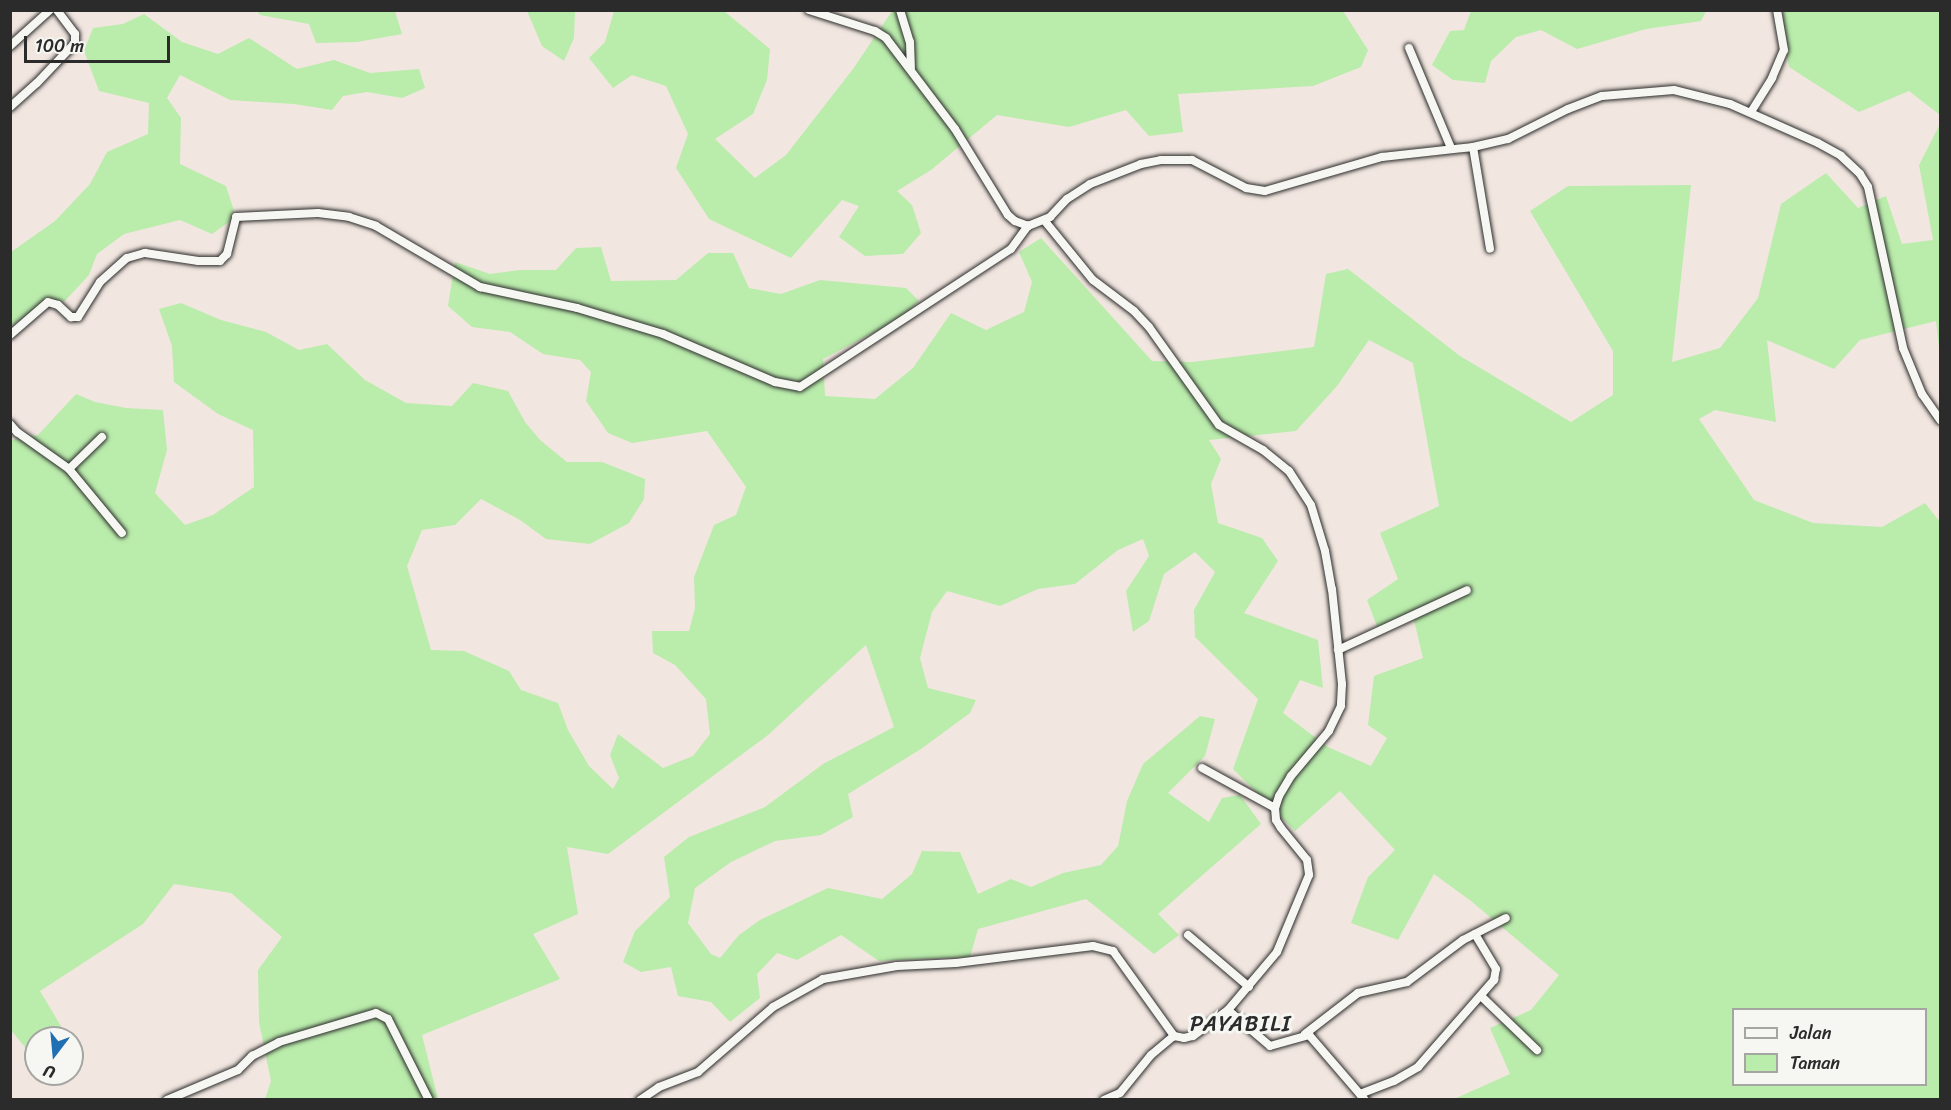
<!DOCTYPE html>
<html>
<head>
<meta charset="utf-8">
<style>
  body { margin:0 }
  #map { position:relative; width:1951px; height:1110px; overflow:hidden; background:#f2e7e0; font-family:Sriracha,sans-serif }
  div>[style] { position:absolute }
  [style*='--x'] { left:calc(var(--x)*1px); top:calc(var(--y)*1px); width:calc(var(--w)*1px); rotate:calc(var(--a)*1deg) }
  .green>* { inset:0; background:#baecac }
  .roads { filter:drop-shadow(0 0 2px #2b2b2b) drop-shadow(0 0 2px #2b2b2b) }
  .minor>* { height:8px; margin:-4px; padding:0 4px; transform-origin:4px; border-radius:4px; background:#f6f6f2 }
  span { translate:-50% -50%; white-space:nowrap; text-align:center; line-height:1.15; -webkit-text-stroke:6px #f6f6f2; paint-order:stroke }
  .quarter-label { font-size:22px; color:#2b2b2b; letter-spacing:1.5px }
  .frame { position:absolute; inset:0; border:12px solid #2b2b2b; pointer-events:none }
  .legend { position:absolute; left:1732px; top:1008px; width:195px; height:78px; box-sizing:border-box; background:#f6f6f2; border:2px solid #a5a5a2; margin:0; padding:8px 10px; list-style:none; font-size:18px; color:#2b2b2b }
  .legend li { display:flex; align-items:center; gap:12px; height:30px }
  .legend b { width:30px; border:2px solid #a5a5a2 }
  .north { position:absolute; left:24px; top:1026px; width:60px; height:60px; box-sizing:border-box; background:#f6f6f2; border:2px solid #a5a5a2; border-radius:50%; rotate:196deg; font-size:16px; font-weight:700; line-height:24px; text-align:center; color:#2b2b2b }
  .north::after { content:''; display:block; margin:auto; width:21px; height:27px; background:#1f6fb2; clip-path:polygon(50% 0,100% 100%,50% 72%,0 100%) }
  .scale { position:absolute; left:24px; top:36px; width:146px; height:27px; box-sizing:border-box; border:3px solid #2b2b2b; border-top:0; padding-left:8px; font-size:18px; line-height:21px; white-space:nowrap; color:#2b2b2b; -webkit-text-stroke:4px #f6f6f2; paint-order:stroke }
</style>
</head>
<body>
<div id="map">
  <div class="green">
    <i style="clip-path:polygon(257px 11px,395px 11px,402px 34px,357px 42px,316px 43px,309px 24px,260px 15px)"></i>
    <i style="clip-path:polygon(527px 11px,575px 11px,574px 38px,564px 61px,542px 46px)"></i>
    <i style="clip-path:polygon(614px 11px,724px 11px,770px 49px,767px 80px,753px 114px,715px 139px,755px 178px,786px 155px,853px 69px,892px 11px,1343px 11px,1368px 50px,1361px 67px,1313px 86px,1178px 94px,1183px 132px,1149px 136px,1126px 110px,1069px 127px,997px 115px,931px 170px,897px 191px,912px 205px,921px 233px,903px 254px,865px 256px,839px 237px,859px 206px,842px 200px,791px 258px,709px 219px,676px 168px,688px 134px,666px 86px,632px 75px,613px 88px,589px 58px,605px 42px)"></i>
    <i style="clip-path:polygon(1471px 11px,1471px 10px,1706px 11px,1701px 21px,1646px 29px,1577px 49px,1541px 30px,1516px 37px,1491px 61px,1485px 83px,1453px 80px,1432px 65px,1450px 31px,1464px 30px)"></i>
    <i style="clip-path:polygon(1783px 11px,1940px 11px,1940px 115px,1909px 91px,1859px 112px,1789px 67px,1782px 30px)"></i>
    <i style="clip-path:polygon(144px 14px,182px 42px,218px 54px,249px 38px,297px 69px,334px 60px,370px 73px,419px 69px,425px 88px,402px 98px,367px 92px,343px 96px,332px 110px,294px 104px,230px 100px,180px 75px,167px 98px,181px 118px,180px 164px,226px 186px,236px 217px,212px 234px,180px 220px,124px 234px,97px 254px,89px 275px,64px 302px,47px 301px,11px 326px,11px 252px,55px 221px,90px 184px,107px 152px,148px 134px,149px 103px,99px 91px,84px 51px,93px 28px,123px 24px)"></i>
    <i style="clip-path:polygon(evenodd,1940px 124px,1940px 357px,1936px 321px,1860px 340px,1834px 369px,1767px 340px,1776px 422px,1715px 410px,1699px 419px,1754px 500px,1813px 523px,1882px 527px,1925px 503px,1940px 522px,1940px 1099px,1454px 1099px,1510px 1074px,1490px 1028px,1531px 1010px,1559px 975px,1471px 901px,1434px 874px,1398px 940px,1351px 923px,1368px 877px,1395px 850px,1340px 791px,1295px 831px,1233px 769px,1258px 699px,1195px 637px,1194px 610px,1215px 572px,1195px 552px,1164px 574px,1149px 621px,1133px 632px,1126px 591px,1149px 556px,1143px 539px,1118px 550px,1075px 584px,1038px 589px,1000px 606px,947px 591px,932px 612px,920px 658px,928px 688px,976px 700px,970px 713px,921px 749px,848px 794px,853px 817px,821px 835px,775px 841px,731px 862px,695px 888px,688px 923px,711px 954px,720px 958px,739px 935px,760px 920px,828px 888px,882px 899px,912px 874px,922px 851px,960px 852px,978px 894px,1011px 879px,1031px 887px,1063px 873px,1101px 865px,1118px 846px,1127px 801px,1143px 764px,1200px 716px,1215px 719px,1205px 756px,1168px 793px,1209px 822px,1222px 798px,1240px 795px,1261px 824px,1158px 914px,1179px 935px,1154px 954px,1086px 899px,978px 929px,970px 957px,879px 961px,841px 935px,797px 960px,777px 953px,757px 974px,760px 998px,730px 1022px,711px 1002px,678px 996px,671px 967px,641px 972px,623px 962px,635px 931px,670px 897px,664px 857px,689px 837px,765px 807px,823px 764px,894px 727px,866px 645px,768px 735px,608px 854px,567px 847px,578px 914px,533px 934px,560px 979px,422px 1035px,438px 1099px,265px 1099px,271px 1081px,259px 1022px,258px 970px,282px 937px,231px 893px,174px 884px,143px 924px,40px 991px,68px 1038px,36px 1038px,36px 1049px,28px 1051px,11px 1030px,11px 440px,38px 435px,76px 394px,95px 402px,126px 408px,163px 410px,167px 450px,155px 493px,185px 525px,213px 515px,254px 487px,253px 430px,218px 414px,174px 382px,172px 346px,159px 309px,181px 303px,221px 320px,266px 332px,299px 350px,327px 344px,365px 380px,406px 403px,452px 406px,473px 383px,508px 391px,525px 422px,540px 440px,567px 462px,602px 462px,645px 479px,644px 499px,629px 523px,590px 544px,546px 539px,520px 520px,481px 499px,455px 525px,422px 530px,407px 566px,431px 650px,464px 651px,509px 671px,521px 690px,558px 703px,568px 730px,589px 766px,613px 789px,619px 778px,610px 755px,618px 734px,663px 768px,693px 756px,710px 734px,706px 699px,675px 665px,653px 653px,652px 631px,689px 631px,695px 608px,694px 577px,714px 525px,736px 515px,746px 487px,707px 431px,632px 443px,608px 433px,586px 401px,591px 372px,580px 360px,543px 354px,510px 332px,472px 327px,448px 306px,455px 262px,490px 274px,520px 270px,556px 270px,576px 248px,601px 247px,611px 281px,676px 280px,708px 253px,733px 253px,749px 288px,781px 294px,820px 280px,906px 288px,919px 301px,900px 319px,823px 359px,825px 396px,875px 399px,913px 368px,951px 313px,986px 330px,1024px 312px,1032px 282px,1019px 252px,1041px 238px,1152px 361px,1192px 362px,1314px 347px,1326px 274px,1348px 269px,1460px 356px,1571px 422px,1613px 395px,1613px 351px,1530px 211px,1568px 186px,1691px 185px,1672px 362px,1720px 348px,1758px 298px,1781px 204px,1826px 173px,1858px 208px,1886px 196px,1902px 244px,1933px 240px,1919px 165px,1940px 124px,1369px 340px,1413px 363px,1439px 506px,1380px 533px,1398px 579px,1367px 600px,1378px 629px,1413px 616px,1423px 658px,1374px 676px,1368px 725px,1387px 738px,1371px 766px,1328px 747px,1283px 713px,1300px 680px,1323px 688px,1318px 640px,1244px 613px,1278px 561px,1262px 538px,1218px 523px,1211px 484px,1221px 459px,1209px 440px,1296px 431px,1337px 386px,1369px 340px,1940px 124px,1734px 1010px,1926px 1010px,1926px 1084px,1734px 1084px,1734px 1010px)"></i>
  </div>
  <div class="roads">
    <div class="minor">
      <i style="--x:809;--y:10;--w:69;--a:17.7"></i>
      <i style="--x:875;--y:31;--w:13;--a:32"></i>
      <i style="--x:886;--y:38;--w:114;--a:52.8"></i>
      <i style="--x:955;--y:129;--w:101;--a:58.4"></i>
      <i style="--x:1008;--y:215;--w:9;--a:41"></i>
      <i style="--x:1015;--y:221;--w:14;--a:21"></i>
      <i style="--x:1028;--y:226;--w:24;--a:-22"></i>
      <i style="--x:1050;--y:217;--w:25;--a:-47"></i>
      <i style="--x:1067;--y:199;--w:27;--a:-33"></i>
      <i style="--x:1090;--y:184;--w:55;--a:-21.4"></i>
      <i style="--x:1141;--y:164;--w:20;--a:-11"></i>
      <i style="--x:1161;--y:160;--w:31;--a:0"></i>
      <i style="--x:1192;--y:160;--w:61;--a:27.4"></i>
      <i style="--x:1246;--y:188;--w:19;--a:9"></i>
      <i style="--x:1265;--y:191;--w:122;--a:-16.2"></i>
      <i style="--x:1382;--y:157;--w:92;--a:-6.3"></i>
      <i style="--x:1473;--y:147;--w:36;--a:-13"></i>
      <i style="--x:1508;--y:139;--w:67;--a:-26.6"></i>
      <i style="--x:1568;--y:109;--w:36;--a:-21"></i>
      <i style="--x:1602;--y:96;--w:72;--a:-4.8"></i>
      <i style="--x:1674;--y:90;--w:58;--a:14"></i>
      <i style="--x:1730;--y:104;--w:96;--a:23.9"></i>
      <i style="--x:1818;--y:143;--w:26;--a:29"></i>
      <i style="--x:1841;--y:156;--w:26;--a:43"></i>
      <i style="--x:1860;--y:174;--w:15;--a:58"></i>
      <i style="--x:1868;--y:187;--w:165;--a:77.7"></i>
      <i style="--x:1903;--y:348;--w:50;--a:67.6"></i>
      <i style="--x:1922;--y:394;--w:32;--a:55"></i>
      <i style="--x:900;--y:10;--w:34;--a:73"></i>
      <i style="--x:910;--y:42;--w:26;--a:88"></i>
      <i style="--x:10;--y:46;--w:54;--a:-42"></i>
      <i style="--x:1409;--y:48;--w:108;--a:67.2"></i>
      <i style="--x:10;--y:107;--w:36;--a:-42"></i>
      <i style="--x:37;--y:83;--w:55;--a:-46.5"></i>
      <i style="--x:75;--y:43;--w:9;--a:-90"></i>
      <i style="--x:75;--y:34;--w:30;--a:-127"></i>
      <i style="--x:1751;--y:112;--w:40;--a:-58"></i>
      <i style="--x:1772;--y:78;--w:30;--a:-67"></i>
      <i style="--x:1784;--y:50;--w:41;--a:-99.9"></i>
      <i style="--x:1473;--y:147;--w:103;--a:80.5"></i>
      <i style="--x:1044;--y:220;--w:77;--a:50.8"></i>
      <i style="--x:1093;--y:280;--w:51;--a:37.1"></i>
      <i style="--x:1134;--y:311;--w:22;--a:47"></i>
      <i style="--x:1149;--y:327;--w:120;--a:54.5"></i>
      <i style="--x:1219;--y:425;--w:51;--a:29.6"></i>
      <i style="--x:1263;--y:450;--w:33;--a:39"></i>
      <i style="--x:1289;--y:471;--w:40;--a:57.1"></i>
      <i style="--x:1311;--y:505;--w:48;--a:73.1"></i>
      <i style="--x:1325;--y:551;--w:39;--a:80"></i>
      <i style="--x:1332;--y:589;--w:96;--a:84"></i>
      <i style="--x:1342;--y:684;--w:22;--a:93"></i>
      <i style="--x:1341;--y:706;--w:28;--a:116"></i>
      <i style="--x:1329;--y:731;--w:59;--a:130.2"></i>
      <i style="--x:1291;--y:776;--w:23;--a:121"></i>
      <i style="--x:1279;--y:796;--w:13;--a:108"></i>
      <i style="--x:1275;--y:808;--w:12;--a:85"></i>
      <i style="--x:1276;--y:820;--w:9;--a:58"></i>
      <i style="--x:1281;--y:828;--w:41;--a:50.9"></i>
      <i style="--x:1307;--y:860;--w:15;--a:82"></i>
      <i style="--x:1309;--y:875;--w:83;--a:112.6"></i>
      <i style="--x:1277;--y:952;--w:76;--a:130.2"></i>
      <i style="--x:10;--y:335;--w:50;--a:-41"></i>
      <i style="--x:48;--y:302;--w:10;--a:17"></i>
      <i style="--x:58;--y:305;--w:18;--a:43"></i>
      <i style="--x:71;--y:317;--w:7;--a:0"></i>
      <i style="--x:78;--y:317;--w:41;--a:-57.8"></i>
      <i style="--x:100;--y:282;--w:36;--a:-42"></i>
      <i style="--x:127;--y:258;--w:19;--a:-16"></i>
      <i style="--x:145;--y:253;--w:54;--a:8.6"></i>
      <i style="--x:198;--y:261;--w:22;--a:0"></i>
      <i style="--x:220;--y:261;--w:10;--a:-45"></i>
      <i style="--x:227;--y:254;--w:38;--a:-76"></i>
      <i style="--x:236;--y:217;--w:82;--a:-2.8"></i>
      <i style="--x:318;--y:213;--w:31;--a:7"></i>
      <i style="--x:349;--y:217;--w:28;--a:18"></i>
      <i style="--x:376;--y:226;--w:121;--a:30.4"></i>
      <i style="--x:480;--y:287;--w:99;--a:12.2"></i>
      <i style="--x:577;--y:308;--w:90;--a:16.8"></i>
      <i style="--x:663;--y:334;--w:122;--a:23.2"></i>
      <i style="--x:775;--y:382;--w:25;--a:11"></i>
      <i style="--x:800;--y:387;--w:252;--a:-33.2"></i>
      <i style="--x:1011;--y:249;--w:29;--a:-54"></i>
      <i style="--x:10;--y:424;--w:11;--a:49"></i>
      <i style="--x:17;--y:432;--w:64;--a:35.4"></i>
      <i style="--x:69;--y:469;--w:83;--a:50.4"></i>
      <i style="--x:69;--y:469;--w:46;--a:-44.1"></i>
      <i style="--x:1338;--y:650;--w:142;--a:-24.9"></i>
      <i style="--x:1202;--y:768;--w:83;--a:28.7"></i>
      <i style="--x:1188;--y:935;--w:80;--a:40.4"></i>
      <i style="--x:1481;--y:996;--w:78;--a:44"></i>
      <i style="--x:1305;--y:1034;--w:67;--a:-37.7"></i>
      <i style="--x:1358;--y:993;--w:50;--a:-12.7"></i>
      <i style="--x:1407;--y:982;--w:70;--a:-36.9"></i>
      <i style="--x:1463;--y:940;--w:48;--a:-27.1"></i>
      <i style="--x:1360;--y:1094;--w:36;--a:-21"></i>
      <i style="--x:1394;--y:1081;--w:28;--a:-30"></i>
      <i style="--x:1418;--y:1067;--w:116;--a:-48.9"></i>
      <i style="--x:1494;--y:980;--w:11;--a:-80"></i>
      <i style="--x:1496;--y:969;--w:41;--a:-121"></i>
      <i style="--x:167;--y:1100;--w:77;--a:-22.9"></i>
      <i style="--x:238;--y:1070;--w:20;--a:-45"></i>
      <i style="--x:252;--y:1056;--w:30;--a:-27"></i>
      <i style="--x:279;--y:1042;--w:101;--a:-16.6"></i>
      <i style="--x:376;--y:1013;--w:13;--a:27"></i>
      <i style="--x:388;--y:1019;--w:91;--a:63.2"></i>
      <i style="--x:640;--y:1100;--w:23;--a:-34"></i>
      <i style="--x:659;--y:1087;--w:42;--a:-21"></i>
      <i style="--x:698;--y:1072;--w:99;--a:-40.9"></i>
      <i style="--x:773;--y:1007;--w:57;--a:-29.2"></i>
      <i style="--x:823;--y:979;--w:75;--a:-10"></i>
      <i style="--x:897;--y:966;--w:59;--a:-2.9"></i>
      <i style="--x:956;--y:963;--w:138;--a:-7.1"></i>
      <i style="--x:1093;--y:946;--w:21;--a:14"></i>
      <i style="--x:1113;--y:951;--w:105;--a:54.3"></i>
      <i style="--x:1174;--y:1036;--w:10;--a:11"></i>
      <i style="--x:1184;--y:1038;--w:9;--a:-13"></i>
      <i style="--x:1193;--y:1036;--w:44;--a:-36.6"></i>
      <i style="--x:1228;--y:1010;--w:55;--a:40.6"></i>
      <i style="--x:1270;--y:1046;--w:41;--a:-15.8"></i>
      <i style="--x:1309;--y:1035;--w:86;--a:49.3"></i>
      <i style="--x:1104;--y:1100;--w:17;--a:-24"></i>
      <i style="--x:1120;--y:1093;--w:49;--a:-50.8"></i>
      <i style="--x:1151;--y:1055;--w:30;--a:-40"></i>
    </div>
  </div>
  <div class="quarter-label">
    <span style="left:1241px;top:1024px">PAYABILI</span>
  </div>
  <div class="frame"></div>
  <ul class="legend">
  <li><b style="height:8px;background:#f6f6f2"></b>Jalan</li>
  <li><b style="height:16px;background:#baecac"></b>Taman</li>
  </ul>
  <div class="north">U</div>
  <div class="scale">100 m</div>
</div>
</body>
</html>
